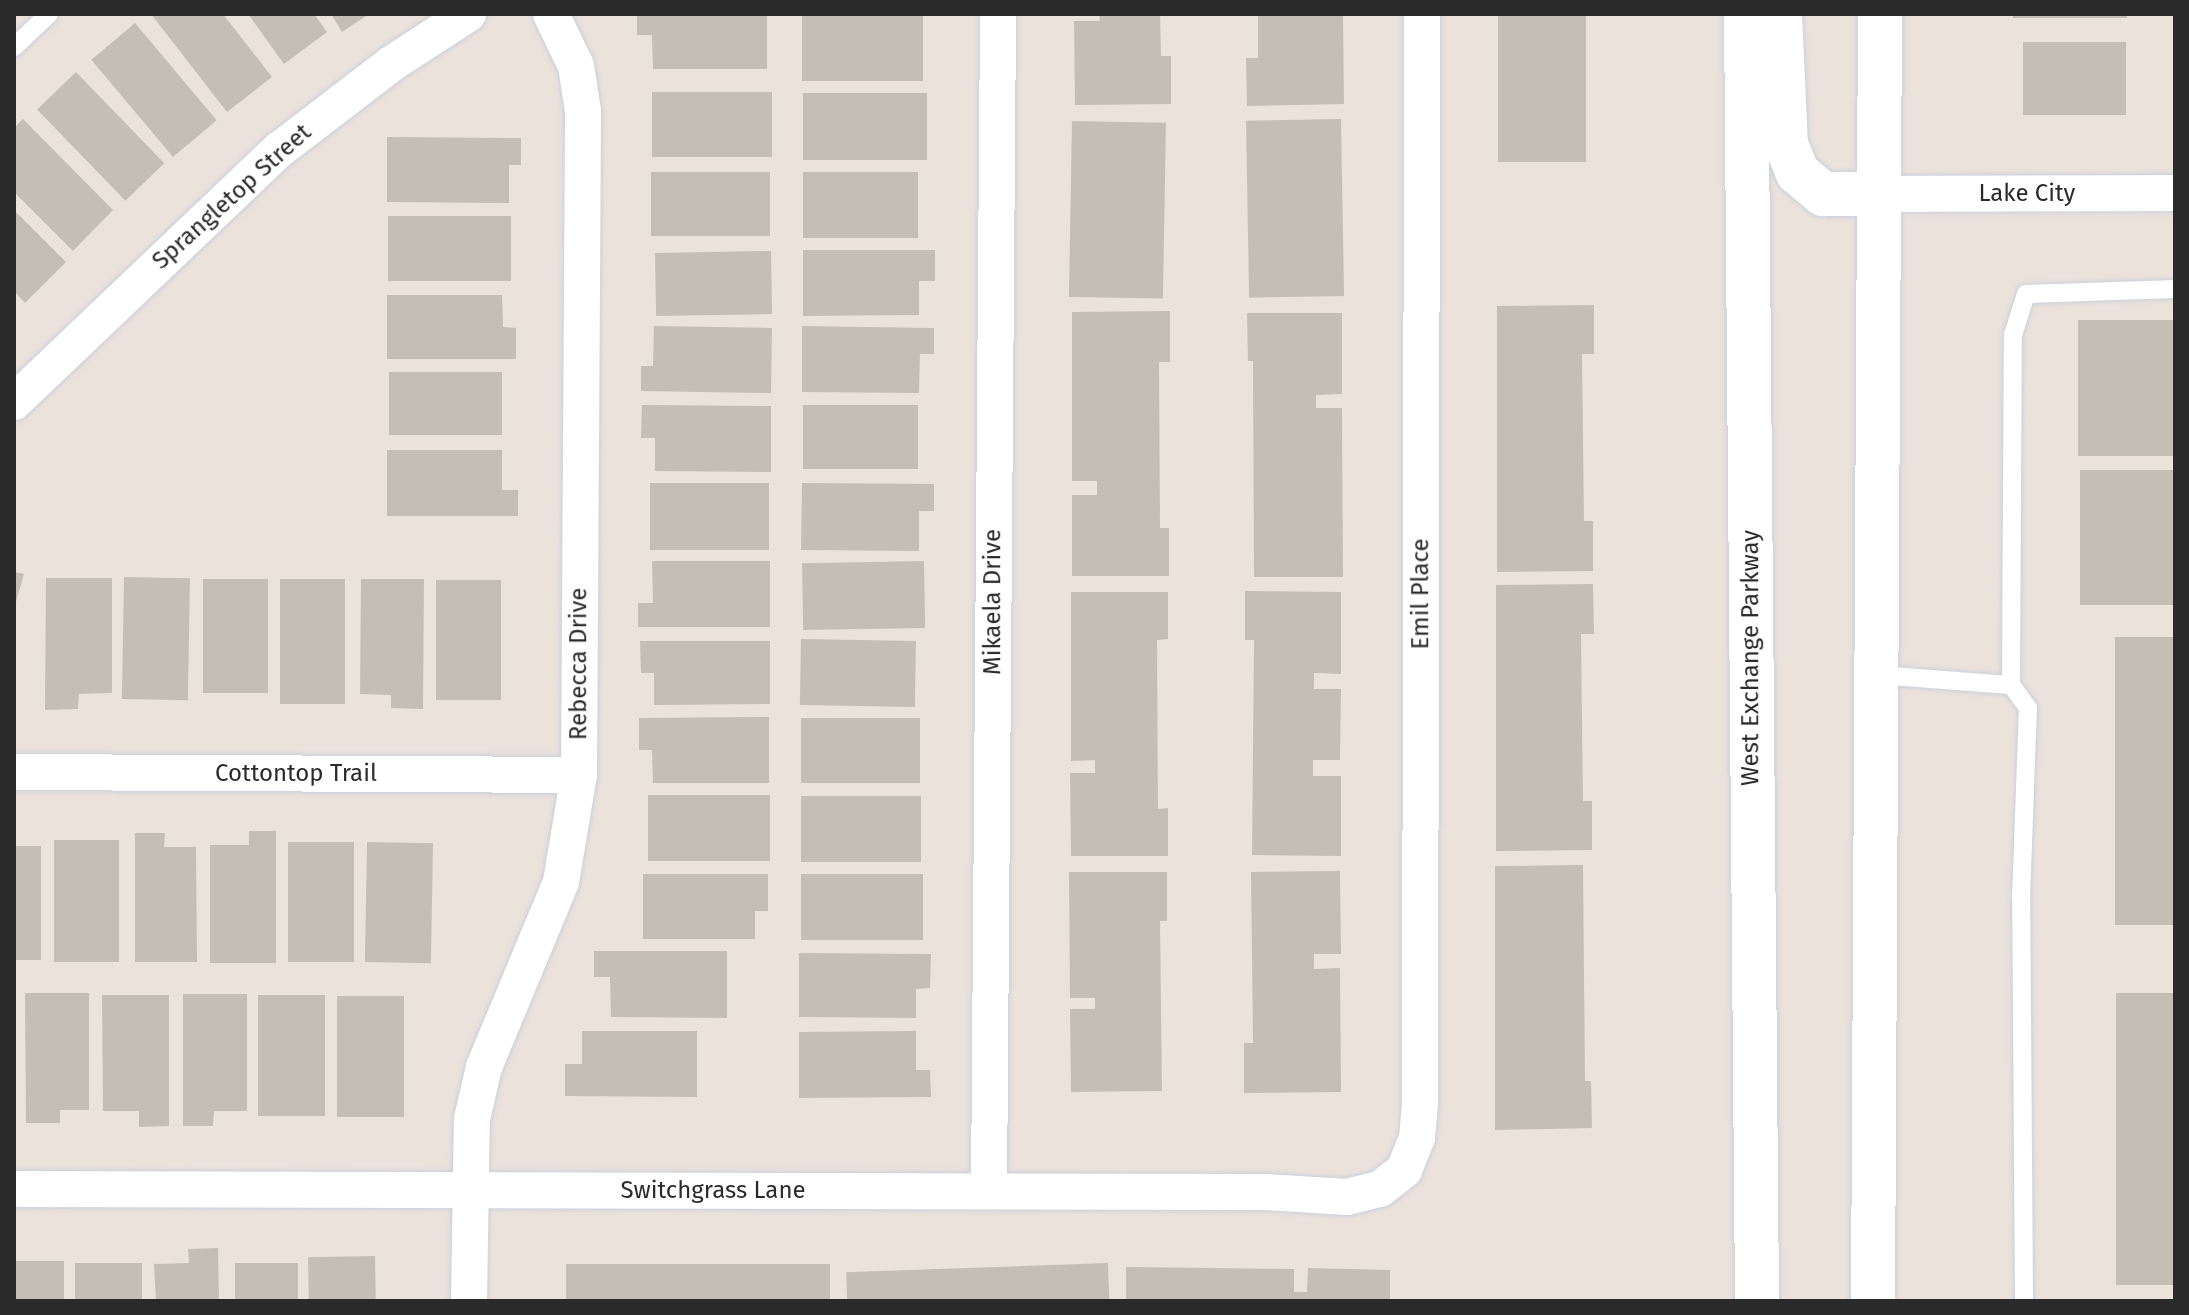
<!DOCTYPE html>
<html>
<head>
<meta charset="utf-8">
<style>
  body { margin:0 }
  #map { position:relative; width:2189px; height:1315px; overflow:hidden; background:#ece2dc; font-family:"Fira Sans",sans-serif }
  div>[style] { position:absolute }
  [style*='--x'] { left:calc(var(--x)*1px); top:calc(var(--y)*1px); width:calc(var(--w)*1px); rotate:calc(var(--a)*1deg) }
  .building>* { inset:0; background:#c4beb7; transform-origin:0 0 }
  .roads { filter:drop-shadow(0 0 2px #cad0dc) drop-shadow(0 0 2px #cad0dc) }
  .service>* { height:18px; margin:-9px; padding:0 9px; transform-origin:9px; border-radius:9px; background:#fff }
  .minor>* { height:36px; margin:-18px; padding:0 18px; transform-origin:18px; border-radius:18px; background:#fff }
  .secondary>* { height:44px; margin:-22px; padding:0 22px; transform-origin:22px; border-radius:22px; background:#fff }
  span { translate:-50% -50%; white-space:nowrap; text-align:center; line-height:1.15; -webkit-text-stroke:6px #fff; paint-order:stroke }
  .street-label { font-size:24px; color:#2a2a2a }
  .frame { position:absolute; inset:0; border:16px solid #2a2a2a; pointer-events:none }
</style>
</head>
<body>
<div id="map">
  <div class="building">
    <i style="clip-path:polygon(151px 14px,223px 14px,272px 77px,227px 112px)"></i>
    <i style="clip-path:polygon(248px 14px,314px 14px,327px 32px,284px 64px)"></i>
    <i style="clip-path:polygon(331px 14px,369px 14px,342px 32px)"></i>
    <i style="clip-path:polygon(637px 14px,767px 14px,767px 69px,653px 69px,652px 35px,637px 35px)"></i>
    <i style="left:923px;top:14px;width:67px;height:121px;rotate:90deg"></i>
    <i style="clip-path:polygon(1099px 14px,1160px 14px,1161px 56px,1171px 56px,1171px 104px,1075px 105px,1074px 21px,1100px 21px)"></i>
    <i style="clip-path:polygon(1258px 14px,1343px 14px,1344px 104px,1247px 106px,1246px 58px,1258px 58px)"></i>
    <i style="left:1498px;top:14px;width:88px;height:148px"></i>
    <i style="left:2013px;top:14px;width:114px;height:4px"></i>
    <i style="left:135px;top:23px;width:127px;height:57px;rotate:50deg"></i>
    <i style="left:2023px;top:42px;width:103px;height:73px"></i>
    <i style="left:76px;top:72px;width:127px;height:54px;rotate:46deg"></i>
    <i style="left:652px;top:92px;width:120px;height:65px"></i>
    <i style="left:803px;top:93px;width:124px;height:67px"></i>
    <i style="clip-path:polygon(23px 119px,113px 210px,73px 251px,14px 192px,14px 128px)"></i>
    <i style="left:1341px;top:119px;width:177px;height:95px;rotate:89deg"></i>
    <i style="left:1072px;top:121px;width:94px;height:176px;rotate:1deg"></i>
    <i style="clip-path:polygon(387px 137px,521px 138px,521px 165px,509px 165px,509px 203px,387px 202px)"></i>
    <i style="left:651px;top:172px;width:119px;height:64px"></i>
    <i style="left:803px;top:172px;width:115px;height:66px"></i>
    <i style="clip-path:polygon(14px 210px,66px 262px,25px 303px,14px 291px)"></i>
    <i style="left:388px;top:216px;width:123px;height:65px"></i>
    <i style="clip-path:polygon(803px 250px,935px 250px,935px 281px,919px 281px,919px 315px,803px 316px)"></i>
    <i style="left:771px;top:251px;width:63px;height:116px;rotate:89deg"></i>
    <i style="clip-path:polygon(387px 295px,502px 295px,503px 327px,516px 328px,516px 359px,387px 359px)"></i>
    <i style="clip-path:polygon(1594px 305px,1594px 354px,1582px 354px,1584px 521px,1593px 521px,1593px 571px,1497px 572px,1497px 306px)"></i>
    <i style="clip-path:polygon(1170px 311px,1170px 362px,1159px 362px,1160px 528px,1169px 528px,1169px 576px,1072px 576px,1072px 495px,1097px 495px,1097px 481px,1072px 481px,1072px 312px)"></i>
    <i style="clip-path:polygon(1247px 313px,1342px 313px,1342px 394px,1316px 395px,1316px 408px,1342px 408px,1343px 577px,1254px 577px,1253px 361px,1248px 361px)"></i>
    <i style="left:2175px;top:320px;width:136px;height:97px;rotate:90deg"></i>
    <i style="clip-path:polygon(654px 326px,772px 328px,771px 393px,641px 391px,641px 366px,653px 366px)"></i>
    <i style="clip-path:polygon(802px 326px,934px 328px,934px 354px,920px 354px,919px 393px,802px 392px)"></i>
    <i style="left:389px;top:372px;width:113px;height:63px"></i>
    <i style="clip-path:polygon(642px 405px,771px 406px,771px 472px,655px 471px,655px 438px,641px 438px)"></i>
    <i style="left:803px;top:405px;width:115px;height:64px"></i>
    <i style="clip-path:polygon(387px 450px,502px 450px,502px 490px,518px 490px,518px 516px,387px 516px)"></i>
    <i style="left:2080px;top:470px;width:95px;height:135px"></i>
    <i style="left:650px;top:483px;width:119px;height:67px"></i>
    <i style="clip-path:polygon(802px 483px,934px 484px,934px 511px,919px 511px,919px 551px,801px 550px)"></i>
    <i style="clip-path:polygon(652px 561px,770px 561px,770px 627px,638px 627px,638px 603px,653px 603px)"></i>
    <i style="left:924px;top:561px;width:67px;height:122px;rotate:89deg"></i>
    <i style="clip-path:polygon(14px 572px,24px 574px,15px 605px,14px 605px)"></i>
    <i style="left:124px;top:577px;width:66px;height:122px;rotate:1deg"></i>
    <i style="clip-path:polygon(46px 578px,112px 578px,112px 693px,79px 694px,78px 709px,45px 710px)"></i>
    <i style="left:203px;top:579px;width:65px;height:114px"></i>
    <i style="left:280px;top:579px;width:65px;height:125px"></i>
    <i style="clip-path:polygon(361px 579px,424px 579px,423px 709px,391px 708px,391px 695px,360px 694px)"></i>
    <i style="left:436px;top:580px;width:65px;height:120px"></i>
    <i style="clip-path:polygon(1593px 584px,1594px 634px,1581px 634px,1583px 801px,1592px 801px,1592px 850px,1496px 851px,1496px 585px)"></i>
    <i style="clip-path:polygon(1245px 591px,1341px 592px,1341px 674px,1314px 673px,1314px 689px,1341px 689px,1340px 760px,1313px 760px,1313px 776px,1341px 776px,1341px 856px,1252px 855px,1254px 640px,1245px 640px)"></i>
    <i style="clip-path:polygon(1071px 592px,1168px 592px,1168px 639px,1157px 640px,1158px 809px,1168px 808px,1168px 856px,1071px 856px,1070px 773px,1095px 773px,1095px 760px,1071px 761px)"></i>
    <i style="left:2175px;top:637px;width:288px;height:60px;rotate:90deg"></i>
    <i style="left:801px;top:639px;width:115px;height:66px;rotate:1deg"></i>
    <i style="clip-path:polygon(640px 641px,770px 641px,770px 704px,654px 705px,654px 673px,641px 673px)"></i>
    <i style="clip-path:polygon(769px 717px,769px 783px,653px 783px,652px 750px,639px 750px,639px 718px)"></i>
    <i style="left:801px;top:718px;width:119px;height:65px"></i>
    <i style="left:648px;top:795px;width:122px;height:66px"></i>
    <i style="left:801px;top:796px;width:120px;height:66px"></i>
    <i style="clip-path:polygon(249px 831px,276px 831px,276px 963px,210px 963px,210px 845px,249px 845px)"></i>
    <i style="clip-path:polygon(135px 833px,165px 833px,164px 847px,196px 847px,197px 962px,135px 962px)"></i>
    <i style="left:54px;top:840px;width:65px;height:122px"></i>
    <i style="left:288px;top:842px;width:66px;height:120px"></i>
    <i style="left:367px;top:842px;width:66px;height:120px;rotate:1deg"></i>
    <i style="left:14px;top:846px;width:27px;height:114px"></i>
    <i style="clip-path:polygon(1583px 865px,1585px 1081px,1591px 1081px,1592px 1128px,1495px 1130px,1495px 866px)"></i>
    <i style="clip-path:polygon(1340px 871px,1341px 954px,1314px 954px,1314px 969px,1340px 968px,1341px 1092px,1244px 1093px,1244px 1043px,1253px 1043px,1251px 872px)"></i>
    <i style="clip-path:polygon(1069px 872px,1167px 872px,1167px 921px,1160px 921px,1162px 1091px,1071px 1092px,1070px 1009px,1095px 1009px,1095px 998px,1070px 998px)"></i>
    <i style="clip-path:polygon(643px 874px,768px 874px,768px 911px,755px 911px,755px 939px,643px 939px)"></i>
    <i style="left:801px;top:874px;width:122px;height:66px"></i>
    <i style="clip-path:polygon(594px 951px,727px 951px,727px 1018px,611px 1017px,610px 977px,594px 977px)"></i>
    <i style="clip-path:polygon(799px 953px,931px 954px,930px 988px,916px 989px,916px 1018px,799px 1017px)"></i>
    <i style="clip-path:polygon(25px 993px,89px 993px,89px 1110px,60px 1110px,60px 1123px,26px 1123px)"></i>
    <i style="left:2175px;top:993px;width:292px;height:59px;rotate:90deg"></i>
    <i style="clip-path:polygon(183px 994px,247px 994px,247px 1111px,214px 1111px,213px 1126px,183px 1126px)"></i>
    <i style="clip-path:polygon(102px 995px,169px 995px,169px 1126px,139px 1127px,139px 1111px,103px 1111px)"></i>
    <i style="left:258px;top:995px;width:67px;height:121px"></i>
    <i style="left:337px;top:996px;width:67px;height:121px"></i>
    <i style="clip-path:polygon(582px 1031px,697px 1031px,697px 1097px,565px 1096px,565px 1064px,582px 1064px)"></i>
    <i style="clip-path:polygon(916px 1031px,916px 1070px,930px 1070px,931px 1097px,799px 1098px,799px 1032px)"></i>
    <i style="clip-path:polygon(218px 1248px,219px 1301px,156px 1301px,154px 1264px,189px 1263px,188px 1249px)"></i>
    <i style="left:375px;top:1256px;width:45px;height:67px;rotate:89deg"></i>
    <i style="left:14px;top:1261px;width:50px;height:40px"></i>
    <i style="left:75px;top:1263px;width:67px;height:38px"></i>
    <i style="left:235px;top:1263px;width:63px;height:38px"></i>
    <i style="left:1108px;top:1263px;width:38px;height:262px;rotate:88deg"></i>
    <i style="left:830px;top:1264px;width:37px;height:264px;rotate:90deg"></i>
    <i style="clip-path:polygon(1126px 1267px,1294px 1269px,1294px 1292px,1307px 1292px,1308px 1268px,1390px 1270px,1390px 1301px,1126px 1301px)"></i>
  </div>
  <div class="roads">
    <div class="service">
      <i style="--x:14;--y:47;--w:48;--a:-43.3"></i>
      <i style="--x:1877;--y:675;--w:134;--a:4.3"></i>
      <i style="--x:2024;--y:1301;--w:403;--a:-90.4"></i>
      <i style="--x:2021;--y:898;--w:190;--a:-87.9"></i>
      <i style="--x:2028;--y:708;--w:29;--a:-126"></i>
      <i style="--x:2011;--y:685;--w:350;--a:-89.7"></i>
      <i style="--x:2013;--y:335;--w:43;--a:-72.4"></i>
      <i style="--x:2026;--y:294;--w:149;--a:-1.9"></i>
    </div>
    <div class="minor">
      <i style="--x:1879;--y:194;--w:296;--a:-0.2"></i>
      <i style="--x:14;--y:402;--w:366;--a:-43.6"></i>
      <i style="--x:279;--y:150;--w:141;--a:-37.5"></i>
      <i style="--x:391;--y:64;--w:92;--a:-33"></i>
      <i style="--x:14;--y:772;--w:565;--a:0.3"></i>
      <i style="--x:14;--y:1189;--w:1252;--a:0.14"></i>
      <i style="--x:1266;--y:1192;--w:81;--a:3.5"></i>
      <i style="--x:1347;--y:1197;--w:34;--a:-14"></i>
      <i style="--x:1380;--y:1189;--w:31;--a:-38"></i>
      <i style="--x:1404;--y:1170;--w:35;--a:-68"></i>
      <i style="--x:1417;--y:1138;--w:35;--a:-85"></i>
      <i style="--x:1420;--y:1103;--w:1089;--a:-89.89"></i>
      <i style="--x:989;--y:1190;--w:1176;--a:-89.56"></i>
      <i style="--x:469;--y:1301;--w:182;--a:-89.1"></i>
      <i style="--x:472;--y:1119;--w:53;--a:-77"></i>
      <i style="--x:484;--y:1067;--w:200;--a:-67.4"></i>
      <i style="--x:561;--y:882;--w:109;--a:-80.5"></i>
      <i style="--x:579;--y:775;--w:664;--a:-89.65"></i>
      <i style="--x:583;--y:111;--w:46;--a:-98.8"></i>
      <i style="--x:576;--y:66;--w:58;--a:-115.7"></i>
    </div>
    <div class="secondary">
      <i style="--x:1746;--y:14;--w:1287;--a:89.51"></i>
      <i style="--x:1780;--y:14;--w:130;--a:87.4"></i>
      <i style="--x:1786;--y:144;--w:31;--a:68"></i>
      <i style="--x:1798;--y:173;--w:33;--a:40"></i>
      <i style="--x:1823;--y:194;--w:56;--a:0"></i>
      <i style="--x:1873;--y:1301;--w:1287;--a:-89.69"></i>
    </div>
  </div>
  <div class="street-label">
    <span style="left:2027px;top:194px">Lake City</span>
    <span style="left:232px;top:197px;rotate:-42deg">Sprangletop Street</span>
    <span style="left:1421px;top:594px;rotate:-90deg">Emil Place</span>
    <span style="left:993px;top:602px;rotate:-90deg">Mikaela Drive</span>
    <span style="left:1751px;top:658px;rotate:-90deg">West Exchange Parkway</span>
    <span style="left:579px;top:664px;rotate:-90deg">Rebecca Drive</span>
    <span style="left:296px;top:774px">Cottontop Trail</span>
    <span style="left:713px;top:1191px">Switchgrass Lane</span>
  </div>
  <div class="frame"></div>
</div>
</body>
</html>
